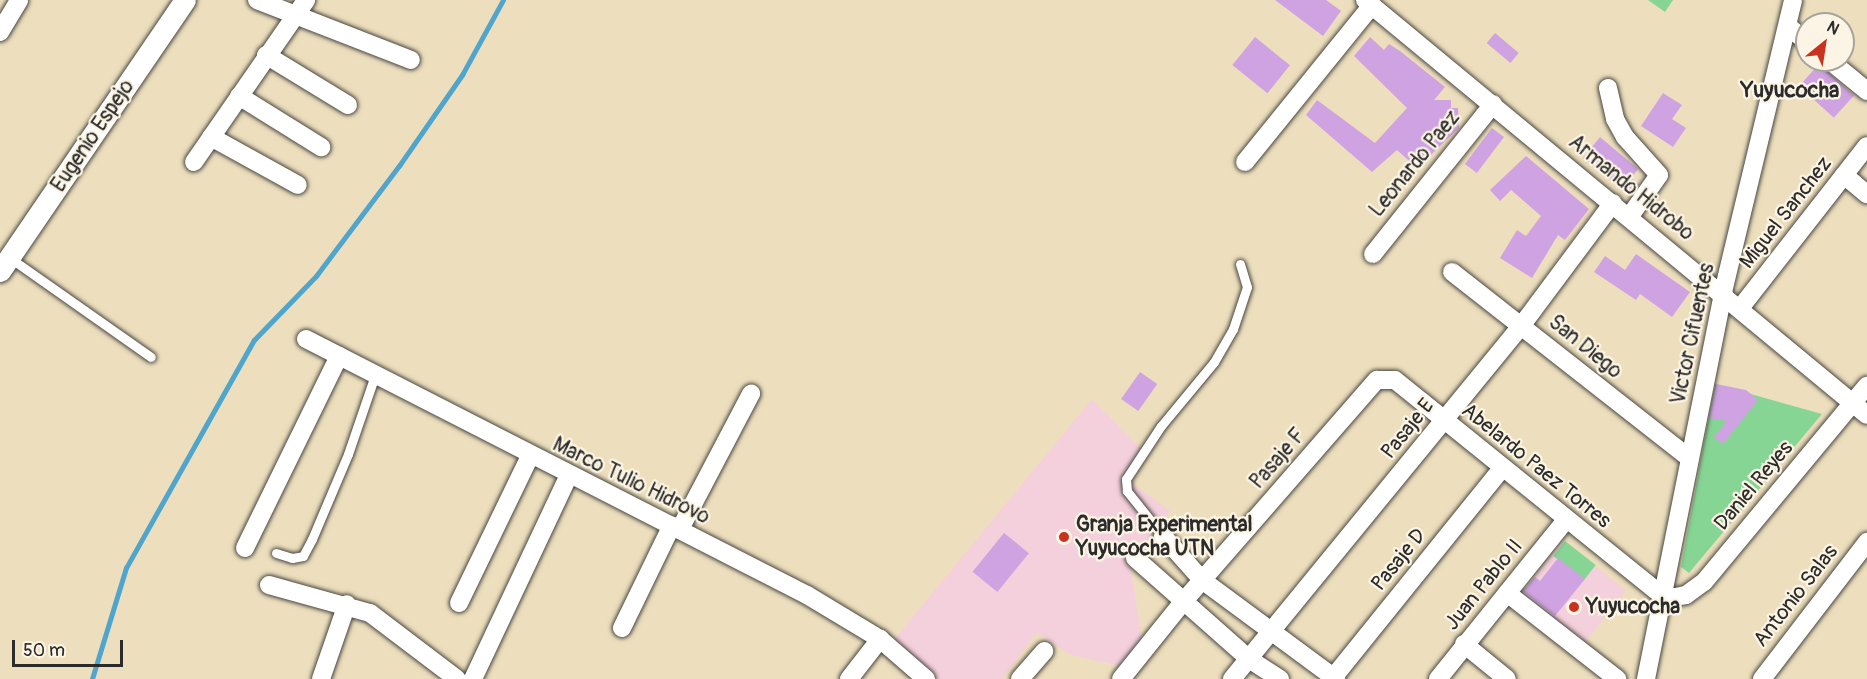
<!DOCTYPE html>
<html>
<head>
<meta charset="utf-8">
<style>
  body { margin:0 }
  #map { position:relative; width:1867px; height:679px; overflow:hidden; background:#eddfbd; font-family:Pangolin,sans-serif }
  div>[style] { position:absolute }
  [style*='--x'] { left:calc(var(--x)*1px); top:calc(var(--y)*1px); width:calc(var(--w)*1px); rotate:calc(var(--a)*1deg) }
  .built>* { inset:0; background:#f4cfdc; transform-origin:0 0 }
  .green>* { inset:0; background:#86d595; transform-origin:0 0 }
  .stream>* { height:4.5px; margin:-2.25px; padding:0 2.25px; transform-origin:2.25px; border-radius:2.25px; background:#4fa5cb }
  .building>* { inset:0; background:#cfa3e1; transform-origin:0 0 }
  .roads { filter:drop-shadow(0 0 2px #484641) drop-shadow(0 0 2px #484641) }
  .service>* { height:9px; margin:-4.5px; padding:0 4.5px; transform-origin:4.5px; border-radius:4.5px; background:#fff }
  .minor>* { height:18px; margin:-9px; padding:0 9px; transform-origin:9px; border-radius:9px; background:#fff }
  .tertiary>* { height:21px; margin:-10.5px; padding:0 10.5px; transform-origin:10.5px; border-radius:10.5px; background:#fff }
  .dots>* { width:16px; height:16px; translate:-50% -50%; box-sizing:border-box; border:3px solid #fcf5e5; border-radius:50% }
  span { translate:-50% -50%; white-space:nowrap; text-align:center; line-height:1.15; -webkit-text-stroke:4.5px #fcf5e5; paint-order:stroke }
  .street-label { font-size:21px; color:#2b2b2b }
  .poi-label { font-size:21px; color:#2b2b2b; font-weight:700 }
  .left { translate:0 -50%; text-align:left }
  .neighbourhood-label { font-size:22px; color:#2b2b2b; font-weight:700 }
  .north { position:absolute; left:1795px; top:12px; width:60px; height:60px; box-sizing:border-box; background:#fcf5e5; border:2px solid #a8a49b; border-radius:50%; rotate:30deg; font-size:16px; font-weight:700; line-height:24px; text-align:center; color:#2b2b2b }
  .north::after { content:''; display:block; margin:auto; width:21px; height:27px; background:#c8321e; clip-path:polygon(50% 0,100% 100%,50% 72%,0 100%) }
  .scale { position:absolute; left:12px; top:640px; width:111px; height:27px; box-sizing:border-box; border:3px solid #2b2b2b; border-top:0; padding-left:8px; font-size:18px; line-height:21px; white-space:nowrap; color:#2b2b2b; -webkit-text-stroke:4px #fcf5e5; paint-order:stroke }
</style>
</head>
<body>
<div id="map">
  <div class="built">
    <i style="clip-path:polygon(1092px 399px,1147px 455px,1129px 481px,1170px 511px,1130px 563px,1142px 641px,1120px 666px,1069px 654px,1037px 632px,1002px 679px,938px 679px,893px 641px)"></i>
    <i style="left:1563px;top:541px;width:80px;height:69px;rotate:38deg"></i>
  </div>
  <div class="green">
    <i style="clip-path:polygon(1648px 0,1673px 0,1665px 12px)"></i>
    <i style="clip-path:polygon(1715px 384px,1822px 414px,1689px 573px,1681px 567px)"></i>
    <i style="left:1565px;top:541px;width:39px;height:19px;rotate:38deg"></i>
  </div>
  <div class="stream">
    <i style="--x:92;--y:679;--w:116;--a:-73"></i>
    <i style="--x:126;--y:568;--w:261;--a:-60.7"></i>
    <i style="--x:254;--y:340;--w:89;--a:-45.9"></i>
    <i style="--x:316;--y:276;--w:138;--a:-53"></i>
    <i style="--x:399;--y:166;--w:111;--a:-55.3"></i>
    <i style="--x:462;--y:75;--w:85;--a:-61.3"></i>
  </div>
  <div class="building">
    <i style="clip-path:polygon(1275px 0,1326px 0,1341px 11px,1323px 36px)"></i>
    <i style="left:1495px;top:33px;width:31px;height:13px;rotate:40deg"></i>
    <i style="left:1255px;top:37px;width:45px;height:36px;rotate:39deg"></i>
    <i style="clip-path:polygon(1370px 37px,1384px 50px,1389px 44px,1400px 51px,1445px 87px,1434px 100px,1451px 100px,1451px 108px,1458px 108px,1459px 128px,1417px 168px,1397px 150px,1372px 172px,1306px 115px,1317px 100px,1375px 143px,1407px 108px,1354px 56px)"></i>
    <i style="left:1819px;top:64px;width:47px;height:30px;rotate:42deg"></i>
    <i style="clip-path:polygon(1663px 93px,1682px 105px,1672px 119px,1686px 128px,1673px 147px,1641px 126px)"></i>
    <i style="left:1492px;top:128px;width:15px;height:45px;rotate:37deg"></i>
    <i style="clip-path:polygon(1600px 137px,1638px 169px,1631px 178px,1639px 184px,1631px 195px,1583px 158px)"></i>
    <i style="clip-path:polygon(1526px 156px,1589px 209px,1565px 240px,1558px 235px,1532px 278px,1500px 258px,1517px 230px,1526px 236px,1541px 216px,1511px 190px,1500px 201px,1490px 190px)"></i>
    <i style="clip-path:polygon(1636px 254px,1690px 292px,1672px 317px,1640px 294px,1636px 300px,1594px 272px,1605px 256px,1625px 270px)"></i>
    <i style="left:1140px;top:372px;width:21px;height:33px;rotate:35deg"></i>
    <i style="clip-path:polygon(1716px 384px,1746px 390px,1758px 400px,1723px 444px,1714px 437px,1727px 421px,1709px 418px)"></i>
    <i style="left:1004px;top:533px;width:32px;height:50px;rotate:39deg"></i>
    <i style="clip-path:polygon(1558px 558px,1585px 579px,1555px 616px,1523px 591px,1535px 577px,1540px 581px)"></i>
  </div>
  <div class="roads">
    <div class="service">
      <i style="--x:10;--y:258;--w:172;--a:35.1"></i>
      <i style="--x:1163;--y:536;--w:58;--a:-128.7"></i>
      <i style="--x:1127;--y:491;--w:12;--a:-95"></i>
      <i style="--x:1126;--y:479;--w:64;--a:-56.6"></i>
      <i style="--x:1161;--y:426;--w:83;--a:-50.4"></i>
      <i style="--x:1214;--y:362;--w:38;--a:-60"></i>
      <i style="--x:1233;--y:329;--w:44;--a:-71.6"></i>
      <i style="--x:1247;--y:287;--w:24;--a:-107"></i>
      <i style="--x:276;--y:553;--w:17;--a:17"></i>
      <i style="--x:292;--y:558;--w:11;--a:-10"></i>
      <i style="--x:303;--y:556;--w:19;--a:-62"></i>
      <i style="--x:312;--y:539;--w:92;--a:-67"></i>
      <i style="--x:348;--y:454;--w:83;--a:-71.1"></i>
    </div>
    <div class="minor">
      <i style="--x:257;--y:0;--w:165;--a:21.3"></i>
      <i style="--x:1365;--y:0;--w:651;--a:39.58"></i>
      <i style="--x:1789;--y:27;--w:23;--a:40"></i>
      <i style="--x:0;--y:32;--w:37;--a:-59"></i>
      <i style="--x:266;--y:55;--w:96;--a:31.4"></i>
      <i style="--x:1829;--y:60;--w:49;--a:39.2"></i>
      <i style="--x:1608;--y:88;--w:32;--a:77"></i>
      <i style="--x:1615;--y:119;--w:21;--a:61"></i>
      <i style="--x:1625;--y:137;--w:51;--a:48.2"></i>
      <i style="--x:1659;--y:175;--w:50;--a:125.3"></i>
      <i style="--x:239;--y:96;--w:97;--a:31.9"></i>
      <i style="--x:211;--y:137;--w:99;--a:28.9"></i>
      <i style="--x:194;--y:162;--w:197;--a:-55.3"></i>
      <i style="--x:1245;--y:162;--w:202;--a:-51"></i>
      <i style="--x:1844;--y:175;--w:30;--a:40"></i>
      <i style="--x:1373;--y:254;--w:192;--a:-51.3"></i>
      <i style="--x:1452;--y:272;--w:301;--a:38.1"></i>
      <i style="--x:1741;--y:307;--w:204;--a:-52"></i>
      <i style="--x:306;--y:339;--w:563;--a:27.07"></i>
      <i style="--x:807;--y:595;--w:85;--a:31.1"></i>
      <i style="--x:880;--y:639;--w:61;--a:41"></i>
      <i style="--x:680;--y:529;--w:153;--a:-62.3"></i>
      <i style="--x:1163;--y:536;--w:59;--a:48.4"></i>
      <i style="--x:1202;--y:580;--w:167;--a:36.5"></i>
      <i style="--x:245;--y:548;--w:214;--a:-63.9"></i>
      <i style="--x:1135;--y:558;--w:152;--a:41.5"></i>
      <i style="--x:1249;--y:659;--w:37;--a:33"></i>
      <i style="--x:269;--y:585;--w:105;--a:15.5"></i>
      <i style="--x:370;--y:613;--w:109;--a:37.2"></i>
      <i style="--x:1507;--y:593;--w:140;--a:38"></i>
      <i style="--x:459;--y:603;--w:163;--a:-64.2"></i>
      <i style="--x:622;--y:628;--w:114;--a:-64.1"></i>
      <i style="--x:1464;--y:644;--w:55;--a:39.1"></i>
      <i style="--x:321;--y:679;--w:79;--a:-70.9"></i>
      <i style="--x:473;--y:679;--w:225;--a:-64.8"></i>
      <i style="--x:849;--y:679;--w:51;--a:-52.2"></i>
      <i style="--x:1020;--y:679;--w:37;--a:-49"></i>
      <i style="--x:1121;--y:679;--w:99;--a:-51.2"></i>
      <i style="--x:1183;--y:602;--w:295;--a:-48.9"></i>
      <i style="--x:1377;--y:380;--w:18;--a:0"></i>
      <i style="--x:1395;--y:380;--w:346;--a:38.9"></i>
      <i style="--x:1664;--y:597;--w:11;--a:0"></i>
      <i style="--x:1675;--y:597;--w:11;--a:-10"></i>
      <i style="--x:1686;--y:595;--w:22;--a:-36"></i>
      <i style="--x:1704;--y:582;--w:255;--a:-50.3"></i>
      <i style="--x:1232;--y:679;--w:458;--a:-50.7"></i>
      <i style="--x:1522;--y:325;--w:152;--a:-53.3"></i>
      <i style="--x:1332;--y:679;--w:271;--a:-51.1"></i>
      <i style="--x:1438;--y:679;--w:204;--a:-51.2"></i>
      <i style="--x:1646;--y:679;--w:395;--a:-78.7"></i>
      <i style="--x:1723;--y:292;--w:300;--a:-76.5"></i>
      <i style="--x:1762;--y:679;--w:173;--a:-52.5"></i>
    </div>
    <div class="tertiary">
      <i style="--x:0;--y:271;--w:328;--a:-55.7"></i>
    </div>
  </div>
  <div class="dots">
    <i style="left:1064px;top:537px;background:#c8321e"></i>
    <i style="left:1574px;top:607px;background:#c8321e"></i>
  </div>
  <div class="street-label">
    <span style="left:93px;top:136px;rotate:-56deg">Eugenio Espejo</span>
    <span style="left:1415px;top:164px;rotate:-51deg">Leonardo Paez</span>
    <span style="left:1631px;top:188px;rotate:39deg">Armando Hidrobo</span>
    <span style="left:1786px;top:213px;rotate:-52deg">Miguel Sanchez</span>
    <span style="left:1693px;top:334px;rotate:-78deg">Victor Cifuentes</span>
    <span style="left:1585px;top:347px;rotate:39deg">San Diego</span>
    <span style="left:1408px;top:429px;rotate:-51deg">Pasaje E</span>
    <span style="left:1278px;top:459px;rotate:-49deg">Pasaje F</span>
    <span style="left:1536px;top:466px;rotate:39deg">Abelardo Paez Torres</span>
    <span style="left:631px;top:481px;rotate:26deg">Marco Tulio Hidrovo</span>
    <span style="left:1754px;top:486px;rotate:-50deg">Daniel Reyes</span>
    <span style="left:1399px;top:560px;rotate:-51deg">Pasaje D</span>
    <span style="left:1484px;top:585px;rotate:-51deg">Juan Pablo II</span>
    <span style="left:1796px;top:596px;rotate:-52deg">Antonio Salas</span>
  </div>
  <div class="poi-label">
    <span class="left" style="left:1076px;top:537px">Granja Experimental<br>Yuyucocha UTN</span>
    <span class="left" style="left:1586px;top:607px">Yuyucocha</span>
  </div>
  <div class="neighbourhood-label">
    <span style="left:1790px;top:91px">Yuyucocha</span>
  </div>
  <div class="north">N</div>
  <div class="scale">50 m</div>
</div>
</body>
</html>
